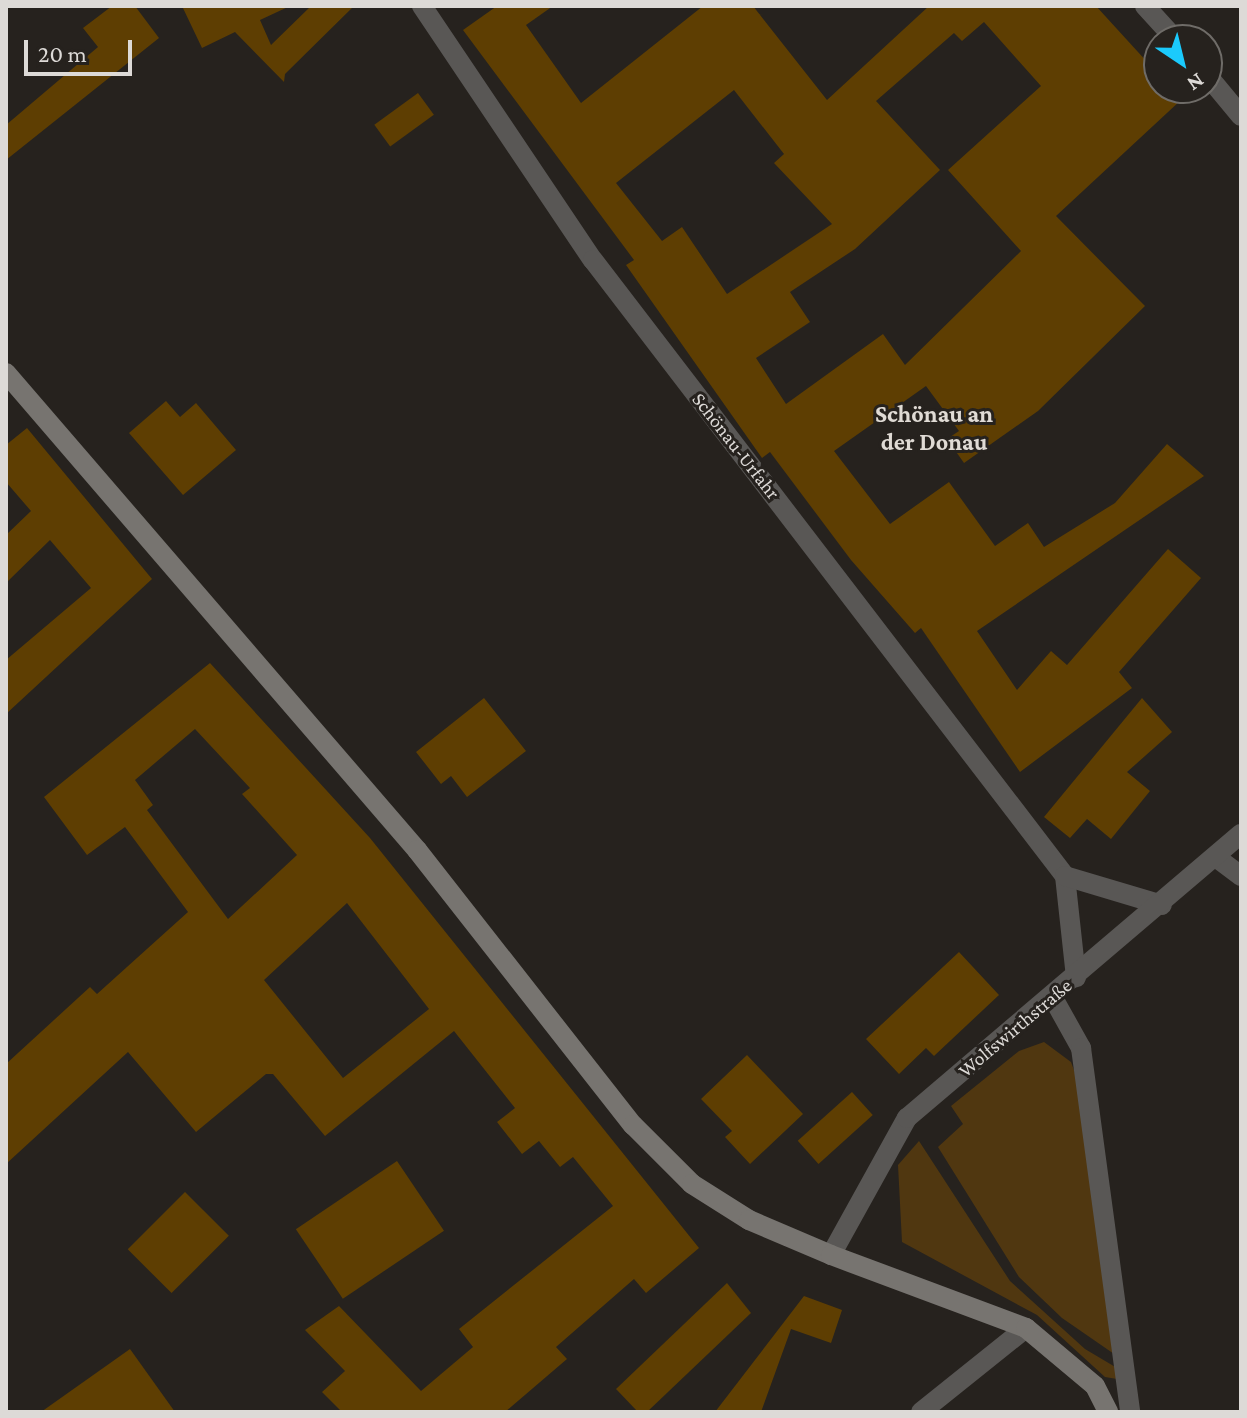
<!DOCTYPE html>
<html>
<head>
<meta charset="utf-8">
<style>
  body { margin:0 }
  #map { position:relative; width:1247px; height:1418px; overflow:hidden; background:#26221e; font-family:"Crimson Pro",serif }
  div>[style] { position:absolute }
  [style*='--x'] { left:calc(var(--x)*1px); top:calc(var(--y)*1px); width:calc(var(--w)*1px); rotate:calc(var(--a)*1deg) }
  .green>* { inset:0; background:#503710 }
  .building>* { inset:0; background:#5e3e02; transform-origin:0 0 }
  .street>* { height:20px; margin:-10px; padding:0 10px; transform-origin:10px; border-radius:10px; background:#595755 }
  .secondary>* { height:20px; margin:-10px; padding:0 10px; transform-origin:10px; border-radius:10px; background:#777470 }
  span { translate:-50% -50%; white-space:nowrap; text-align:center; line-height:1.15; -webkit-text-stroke:6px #26221e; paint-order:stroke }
  .street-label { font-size:20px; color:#dddad7 }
  .quarter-label { font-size:24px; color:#e0dbd5; font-weight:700 }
  .frame { position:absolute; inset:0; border:8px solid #dddad7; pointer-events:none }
  .north { position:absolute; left:1143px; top:24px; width:80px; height:80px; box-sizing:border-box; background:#26221e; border:2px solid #6f6c68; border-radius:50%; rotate:145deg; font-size:22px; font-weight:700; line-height:32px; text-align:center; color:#dddad7 }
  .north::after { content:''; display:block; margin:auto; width:28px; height:36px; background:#1bcafc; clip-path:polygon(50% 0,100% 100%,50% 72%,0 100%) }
  .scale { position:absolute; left:24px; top:40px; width:108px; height:36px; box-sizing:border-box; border:4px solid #dddad7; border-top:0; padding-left:10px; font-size:24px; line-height:28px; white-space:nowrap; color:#dddad7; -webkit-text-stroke:6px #26221e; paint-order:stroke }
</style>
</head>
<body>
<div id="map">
  <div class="green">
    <i style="clip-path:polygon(1044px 1042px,1071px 1062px,1084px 1097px,1117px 1356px,1062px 1318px,1019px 1277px,938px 1147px,963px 1124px,951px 1106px,1019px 1051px)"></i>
    <i style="clip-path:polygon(919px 1141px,1010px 1281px,1085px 1349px,1117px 1368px,1117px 1379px,1105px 1377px,1037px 1315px,902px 1242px,898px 1165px)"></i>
  </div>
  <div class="building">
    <i style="clip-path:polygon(112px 6px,135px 6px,159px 38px,6px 160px,6px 125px,98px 47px,83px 28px)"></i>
    <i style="clip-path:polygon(182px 6px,290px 6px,260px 20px,271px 45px,311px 6px,354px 6px,285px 74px,284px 82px,235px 32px,202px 48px)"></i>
    <i style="clip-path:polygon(evenodd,497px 6px,553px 6px,526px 25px,581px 103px,703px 6px,753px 6px,827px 100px,929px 6px,1096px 6px,1159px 75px,1159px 88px,1171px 88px,1181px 100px,1056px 216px,1145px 306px,1038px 411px,964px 463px,947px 439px,959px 431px,926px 386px,834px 451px,890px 524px,949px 482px,995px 546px,1028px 523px,1044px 547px,1115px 503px,1167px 444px,1204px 476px,977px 631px,1017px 690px,1051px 651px,1067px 665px,1168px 549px,1201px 578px,1119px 672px,1132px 688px,1020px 772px,921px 628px,915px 633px,851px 560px,770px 452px,762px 458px,626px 265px,634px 260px,463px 30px,497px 6px,984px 22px,1041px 86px,948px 170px,1021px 251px,905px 365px,883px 334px,786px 404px,756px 358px,810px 322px,790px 292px,855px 249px,940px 170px,876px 101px,954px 33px,962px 41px,984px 22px,497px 6px,734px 90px,784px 154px,774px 163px,832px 224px,727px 294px,682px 227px,662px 241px,616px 183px,734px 90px)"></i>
    <i style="left:418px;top:93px;width:27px;height:54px;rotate:54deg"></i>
    <i style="clip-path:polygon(166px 401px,180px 417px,196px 403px,236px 450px,183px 495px,129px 433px)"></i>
    <i style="clip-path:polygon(27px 428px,152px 579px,6px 714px,6px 660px,91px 588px,50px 540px,6px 583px,6px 535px,31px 511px,6px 482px,6px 445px)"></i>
    <i style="clip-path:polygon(evenodd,210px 663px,370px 838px,699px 1248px,646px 1293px,634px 1279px,556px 1347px,567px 1359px,505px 1412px,342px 1412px,322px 1392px,345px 1371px,305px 1330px,339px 1306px,421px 1391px,473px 1347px,459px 1329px,613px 1206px,573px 1157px,560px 1167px,539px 1141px,522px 1154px,497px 1122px,515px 1108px,454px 1031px,325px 1136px,273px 1074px,266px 1074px,196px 1132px,128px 1052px,6px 1164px,6px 1064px,90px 987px,97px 994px,188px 912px,125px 827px,87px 855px,44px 797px,210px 663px,195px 729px,250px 788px,242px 794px,297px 855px,228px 919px,147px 810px,153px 805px,135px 780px,195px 729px,210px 663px,347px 903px,429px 1009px,343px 1078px,264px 980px,347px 903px)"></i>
    <i style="clip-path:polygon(484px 698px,526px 751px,467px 797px,451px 776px,441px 784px,416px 752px)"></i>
    <i style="clip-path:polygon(1142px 698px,1172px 732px,1127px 772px,1150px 791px,1111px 839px,1087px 819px,1070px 838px,1044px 817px)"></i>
    <i style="clip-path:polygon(959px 952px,999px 995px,934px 1056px,926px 1048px,899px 1074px,866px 1039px)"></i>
    <i style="clip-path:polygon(747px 1055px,803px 1114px,750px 1164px,725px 1137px,732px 1131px,701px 1099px)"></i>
    <i style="left:852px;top:1092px;width:31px;height:73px;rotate:48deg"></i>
    <i style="left:397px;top:1161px;width:84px;height:122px;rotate:56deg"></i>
    <i style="left:185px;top:1192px;width:62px;height:81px;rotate:45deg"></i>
    <i style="clip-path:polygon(727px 1283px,751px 1313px,647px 1412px,638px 1412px,616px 1389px)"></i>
    <i style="clip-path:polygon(804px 1296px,842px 1310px,831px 1343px,791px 1329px,761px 1412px,715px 1412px)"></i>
    <i style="clip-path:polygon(130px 1349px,175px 1412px,41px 1412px)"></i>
  </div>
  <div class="street">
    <i style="--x:422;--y:6;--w:306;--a:56.1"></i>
    <i style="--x:593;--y:260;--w:776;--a:52.54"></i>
    <i style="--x:1065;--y:876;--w:102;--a:83.8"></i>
    <i style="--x:1145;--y:6;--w:46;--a:47.6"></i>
    <i style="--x:1207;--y:75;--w:53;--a:50.3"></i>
    <i style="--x:1217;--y:858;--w:30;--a:37"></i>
    <i style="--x:1065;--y:876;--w:101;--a:16.6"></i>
    <i style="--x:1052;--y:996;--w:60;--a:60.9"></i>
    <i style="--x:1081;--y:1048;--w:367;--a:82.3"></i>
    <i style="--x:831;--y:1255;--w:157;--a:-61"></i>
    <i style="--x:907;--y:1118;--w:438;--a:-40.4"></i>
    <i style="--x:921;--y:1412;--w:134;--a:-38.7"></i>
  </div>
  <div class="secondary">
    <i style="--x:6;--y:373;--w:630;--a:49.25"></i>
    <i style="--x:417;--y:850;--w:350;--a:51.9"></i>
    <i style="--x:633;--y:1125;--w:83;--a:45"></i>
    <i style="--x:692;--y:1184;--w:67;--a:32.3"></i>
    <i style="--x:749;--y:1220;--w:89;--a:23.1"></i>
    <i style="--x:831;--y:1255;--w:208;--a:20.5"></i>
    <i style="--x:1026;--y:1328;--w:90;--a:40"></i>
    <i style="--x:1095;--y:1386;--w:29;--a:63"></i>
  </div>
  <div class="street-label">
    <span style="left:736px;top:446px;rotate:52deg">Schönau-Urfahr</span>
    <span style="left:1015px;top:1028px;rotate:-40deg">Wolfswirthstraße</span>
  </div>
  <div class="quarter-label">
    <span style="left:934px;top:428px">Schönau an<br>der Donau</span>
  </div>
  <div class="frame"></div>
  <div class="north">N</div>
  <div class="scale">20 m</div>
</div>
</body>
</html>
